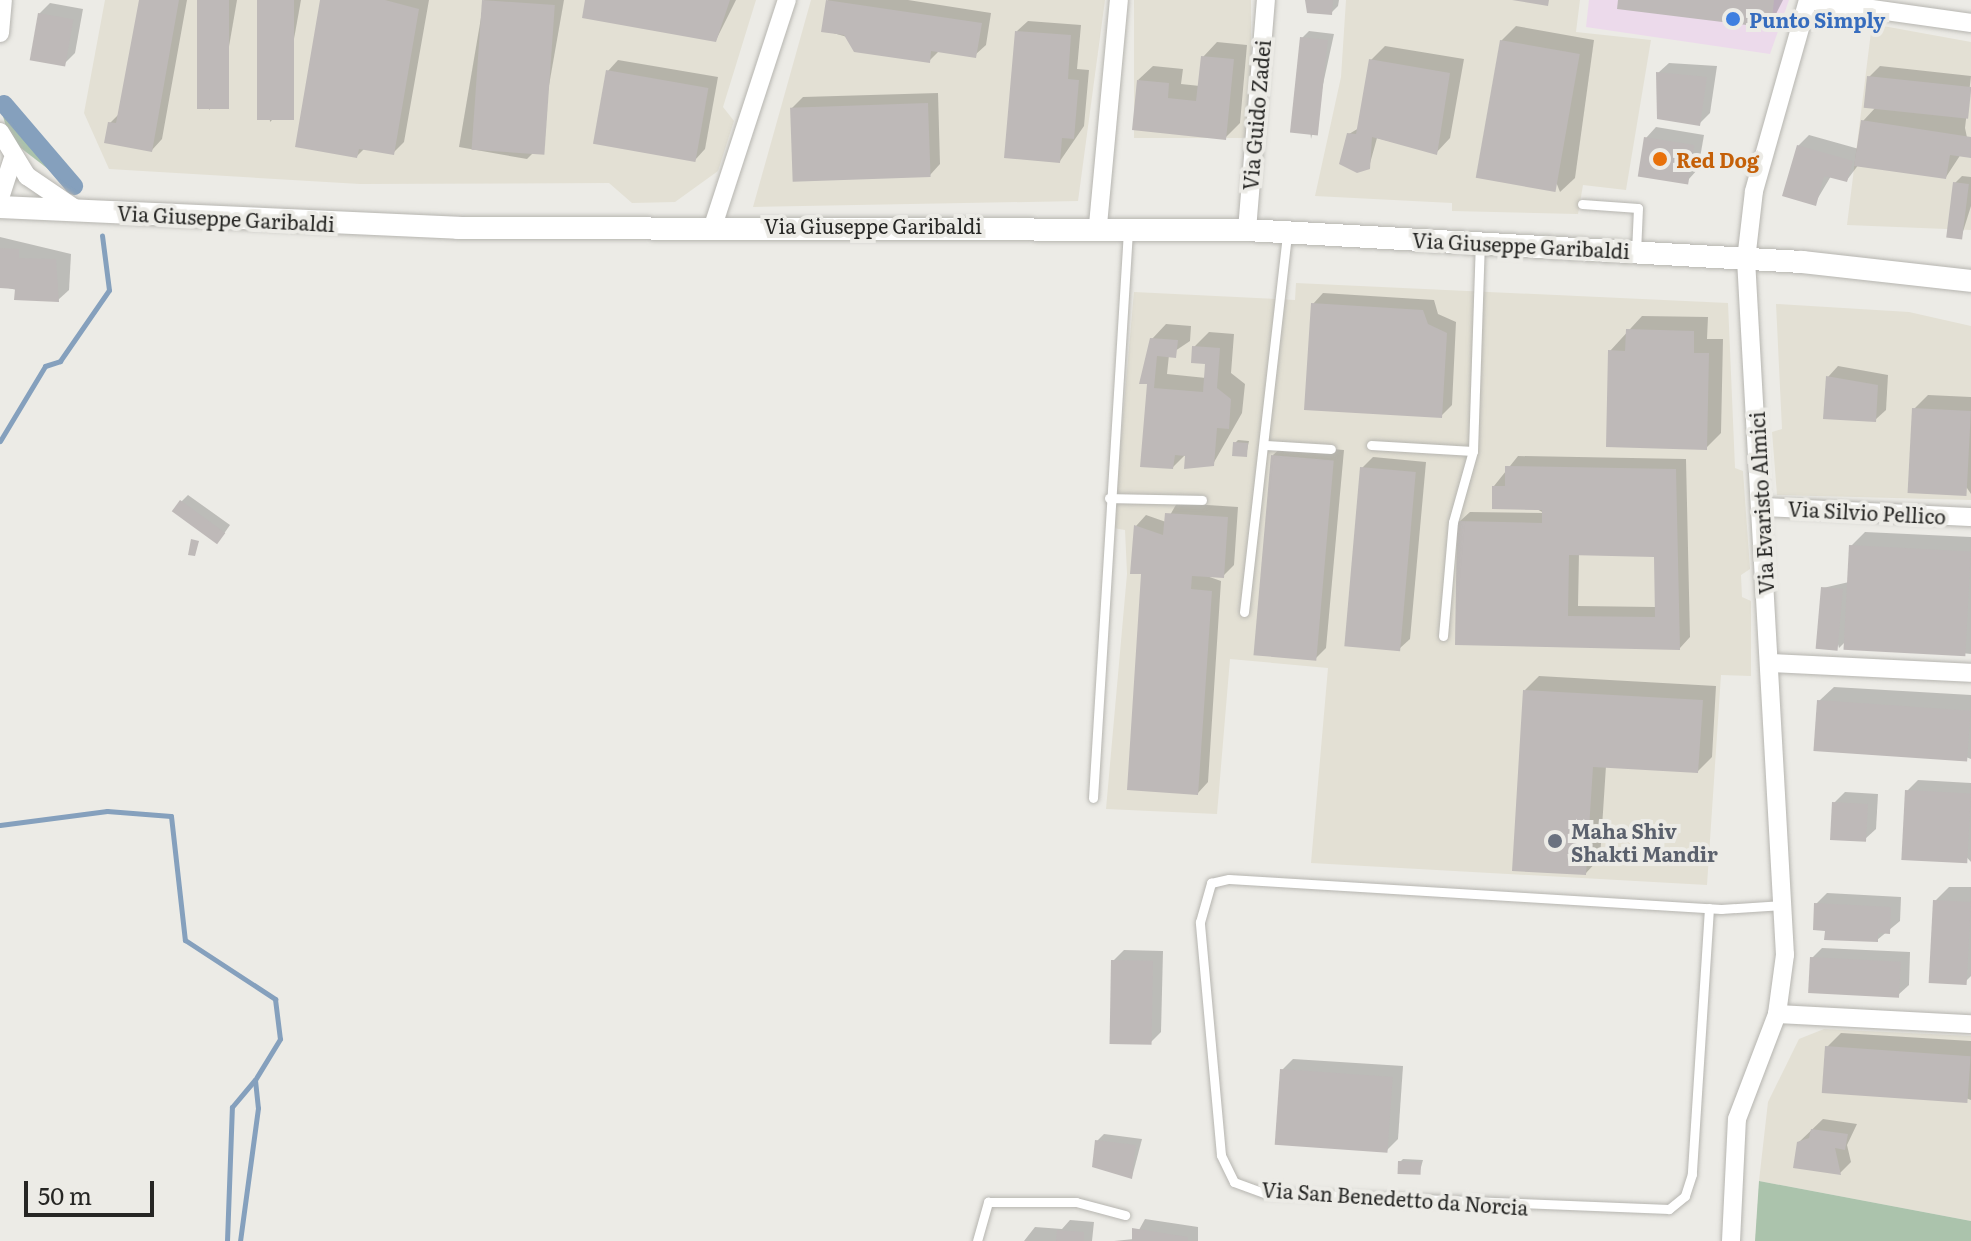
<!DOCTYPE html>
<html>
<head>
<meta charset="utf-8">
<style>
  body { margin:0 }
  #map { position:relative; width:1971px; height:1241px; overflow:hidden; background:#ecebe6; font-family:Literata,serif }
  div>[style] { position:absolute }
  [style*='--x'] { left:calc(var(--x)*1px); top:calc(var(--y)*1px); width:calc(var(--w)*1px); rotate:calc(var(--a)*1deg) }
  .commercial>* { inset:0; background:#ecdaeb }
  .built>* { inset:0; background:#e3e0d4; transform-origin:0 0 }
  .green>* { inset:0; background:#abc3ac }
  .shadow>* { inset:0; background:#0003 }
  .stream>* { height:5px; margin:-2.5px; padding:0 2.5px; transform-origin:2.5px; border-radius:2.5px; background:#85a0bd }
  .canal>* { height:18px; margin:-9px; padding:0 9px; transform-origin:9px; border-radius:9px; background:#85a0bd }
  .building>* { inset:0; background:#beb9b8; transform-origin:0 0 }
  .roads { filter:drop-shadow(0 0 2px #b6b5b0) drop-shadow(0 0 2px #b6b5b0) }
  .service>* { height:9px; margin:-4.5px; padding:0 4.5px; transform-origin:4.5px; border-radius:4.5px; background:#fff }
  .minor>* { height:18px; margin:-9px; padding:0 9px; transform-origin:9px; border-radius:9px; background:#fff }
  .tertiary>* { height:22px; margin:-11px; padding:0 11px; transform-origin:11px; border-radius:11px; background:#fff }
  .dots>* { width:22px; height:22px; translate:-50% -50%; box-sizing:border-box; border:4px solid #ecebe6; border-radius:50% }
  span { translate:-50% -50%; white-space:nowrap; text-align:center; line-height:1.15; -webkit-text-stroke:8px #ecebe6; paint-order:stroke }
  .shop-label { font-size:20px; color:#366cbe; font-weight:700 }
  .left { translate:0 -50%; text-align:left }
  .street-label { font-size:20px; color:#262624 }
  .food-label { font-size:20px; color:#c56008; font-weight:700 }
  .worship-label { font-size:20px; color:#5b616d; font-weight:700 }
  .scale { position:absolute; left:24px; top:1181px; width:130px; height:36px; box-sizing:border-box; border:4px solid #262624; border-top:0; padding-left:10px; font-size:24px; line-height:28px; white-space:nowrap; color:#262624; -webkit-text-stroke:6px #ecebe6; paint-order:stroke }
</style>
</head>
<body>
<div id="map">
  <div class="commercial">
    <i style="clip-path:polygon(1589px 0,1789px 0,1770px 54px,1586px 27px)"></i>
  </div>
  <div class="built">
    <i style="clip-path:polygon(105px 0,756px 0,723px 107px,734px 121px,718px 171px,675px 202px,632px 203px,609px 183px,360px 184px,109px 169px,84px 113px)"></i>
    <i style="clip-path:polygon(811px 0,1105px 0,1078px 201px,753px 207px)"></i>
    <i style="left:1134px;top:0;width:117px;height:138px"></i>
    <i style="clip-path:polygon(1346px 0,1580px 0,1576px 32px,1651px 40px,1626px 190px,1583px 185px,1578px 214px,1452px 211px,1452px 203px,1315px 196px,1341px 77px)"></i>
    <i style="clip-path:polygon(1872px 24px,1971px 42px,1971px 230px,1847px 225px)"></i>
    <i style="clip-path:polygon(1296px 283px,1728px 303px,1735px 468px,1743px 471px,1750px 569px,1741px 575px,1742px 597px,1751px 601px,1751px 676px,1721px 675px,1707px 885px,1311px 863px,1328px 668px,1230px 659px,1217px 814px,1106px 809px,1127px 574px,1125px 530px,1113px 528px,1134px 292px,1295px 300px)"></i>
    <i style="clip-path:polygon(1776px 304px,1909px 312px,1971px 326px,1971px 500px,1777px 495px,1772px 432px,1782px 429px)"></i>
    <i style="clip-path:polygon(1824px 1029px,1971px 1036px,1971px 1221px,1759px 1181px,1768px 1102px,1799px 1039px)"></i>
  </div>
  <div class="green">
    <i style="clip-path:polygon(1px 108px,22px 125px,69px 185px,9px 139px)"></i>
    <i style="clip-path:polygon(1759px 1181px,1971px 1221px,1971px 1241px,1755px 1241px)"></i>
  </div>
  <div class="shadow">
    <i style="clip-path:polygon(141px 0,187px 0,162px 139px,152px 150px,110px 123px,120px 113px)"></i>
    <i style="clip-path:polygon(199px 0,237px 0,220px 99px,209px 110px)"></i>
    <i style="clip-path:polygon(259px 0,301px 0,281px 111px,270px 122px)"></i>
    <i style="clip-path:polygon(322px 0,429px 0,404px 142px,393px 153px,365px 148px,357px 156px)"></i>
    <i style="clip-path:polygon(484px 0,564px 0,538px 148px,527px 159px,459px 147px)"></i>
    <i style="clip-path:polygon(587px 0,736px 0,716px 40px)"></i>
    <i style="clip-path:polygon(828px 0,908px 0,991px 13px,986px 45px,975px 55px,940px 50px,929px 61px,823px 30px)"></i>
    <i style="clip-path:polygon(1310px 0,1339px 0,1338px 6px,1331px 13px)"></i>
    <i style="clip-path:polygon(1620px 0,1783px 0,1770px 26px)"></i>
    <i style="clip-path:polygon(50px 3px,83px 9px,75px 53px,64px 64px,39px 14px)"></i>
    <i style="clip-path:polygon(1028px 21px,1081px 25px,1077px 69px,1089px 70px,1084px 126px,1060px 161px,1017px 31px)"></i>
    <i style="clip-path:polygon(1516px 26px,1594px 40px,1575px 178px,1560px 192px,1501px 41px)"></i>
    <i style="clip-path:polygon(1309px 31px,1334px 34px,1311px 139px,1302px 38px)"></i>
    <i style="clip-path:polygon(1217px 42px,1247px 45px,1240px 123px,1225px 138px,1138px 80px,1153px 66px,1183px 69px,1181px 84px,1200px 86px,1203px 57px)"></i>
    <i style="clip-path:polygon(1385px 46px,1464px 59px,1450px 138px,1436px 153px,1377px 138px,1369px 167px,1349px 134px,1359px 128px,1371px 60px)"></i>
    <i style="clip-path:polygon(618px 60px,718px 77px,705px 149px,695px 160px,608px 71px)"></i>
    <i style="clip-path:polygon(1669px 63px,1717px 66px,1710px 113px,1699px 124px,1658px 73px)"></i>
    <i style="clip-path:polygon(1880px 66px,1971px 76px,1965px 128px,1971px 156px,1961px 154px,1946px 177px,1859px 164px,1847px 180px,1831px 176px,1815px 203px,1798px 146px,1809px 135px,1859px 149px,1863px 121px,1876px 107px,1869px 77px)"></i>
    <i style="clip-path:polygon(938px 93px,940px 164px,930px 175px,792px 108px,803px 97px)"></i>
    <i style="clip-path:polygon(1656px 127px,1704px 135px,1698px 169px,1688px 180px,1646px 138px)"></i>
    <i style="clip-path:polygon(1962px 176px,1971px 177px,1971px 206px,1961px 238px,1955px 183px)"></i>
    <i style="clip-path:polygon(0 237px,71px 254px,69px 290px,58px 300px,0 286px)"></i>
    <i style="clip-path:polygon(1323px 293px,1434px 300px,1438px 314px,1456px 322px,1452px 405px,1441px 416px,1313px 304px)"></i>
    <i style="clip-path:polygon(1642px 316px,1708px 317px,1707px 339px,1723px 339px,1721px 433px,1706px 448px,1610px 351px)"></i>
    <i style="clip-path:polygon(1166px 324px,1191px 326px,1190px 341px,1169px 355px,1167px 374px,1206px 378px,1207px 362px,1194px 347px,1209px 332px,1234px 334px,1231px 373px,1245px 384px,1242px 413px,1213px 464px,1188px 452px,1173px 467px,1142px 465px,1152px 339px)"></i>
    <i style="clip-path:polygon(1838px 366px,1888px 375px,1886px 410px,1875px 420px,1828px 377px)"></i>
    <i style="clip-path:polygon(1928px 395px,1971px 397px,1971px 494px,1914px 409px)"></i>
    <i style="clip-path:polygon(1238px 440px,1249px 441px,1246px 455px,1235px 443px)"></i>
    <i style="clip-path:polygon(1284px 445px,1344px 450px,1326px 648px,1316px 658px,1273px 455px)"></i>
    <i style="clip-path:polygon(evenodd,1518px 456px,1686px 459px,1690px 637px,1680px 648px,1457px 644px,1459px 522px,1470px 512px,1544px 513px,1494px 486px,1518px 456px,1579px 553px,1656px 555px,1656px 607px,1578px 606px,1579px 553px)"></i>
    <i style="clip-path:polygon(1373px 457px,1426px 462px,1410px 639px,1399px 649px,1362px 468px)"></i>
    <i style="clip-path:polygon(188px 495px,230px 525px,223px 535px,181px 502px)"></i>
    <i style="clip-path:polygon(1177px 503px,1238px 507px,1234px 565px,1223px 576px,1201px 574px,1221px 581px,1208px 782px,1198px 793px,1136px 526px,1146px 515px,1166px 522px)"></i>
    <i style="clip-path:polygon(1865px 532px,1971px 537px,1971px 654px,1846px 641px,1839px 648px,1823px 588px,1849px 582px,1851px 546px)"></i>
    <i style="clip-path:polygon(1539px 676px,1716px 686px,1712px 757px,1698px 771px,1606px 766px,1600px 858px,1586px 873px,1525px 690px)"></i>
    <i style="clip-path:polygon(1834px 687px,1971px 695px,1971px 759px,1819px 701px)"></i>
    <i style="clip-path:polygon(1918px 780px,1971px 783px,1971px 862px,1907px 791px)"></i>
    <i style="clip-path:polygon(1845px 792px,1878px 794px,1876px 829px,1865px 839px,1834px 803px)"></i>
    <i style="clip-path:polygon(1949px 887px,1971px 887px,1971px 976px,1964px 983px,1935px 901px)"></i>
    <i style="clip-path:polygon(1827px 893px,1901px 897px,1900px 921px,1877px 940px,1827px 929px,1816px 904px)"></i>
    <i style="clip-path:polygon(1822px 948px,1910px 952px,1909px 985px,1898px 995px,1812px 958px)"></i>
    <i style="clip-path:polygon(1124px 950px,1163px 951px,1161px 1032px,1150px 1043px,1113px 961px)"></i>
    <i style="clip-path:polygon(1841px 1033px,1971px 1041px,1971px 1100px,1827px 1047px)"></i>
    <i style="clip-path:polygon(1293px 1059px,1403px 1066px,1398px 1139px,1387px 1150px,1282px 1070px)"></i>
    <i style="clip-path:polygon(1823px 1119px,1857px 1124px,1847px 1145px,1851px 1162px,1840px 1173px,1798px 1143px)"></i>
    <i style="clip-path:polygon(1104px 1134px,1142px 1139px,1132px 1177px,1097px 1141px)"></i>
    <i style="clip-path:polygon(1423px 1160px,1419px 1174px,1400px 1162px,1403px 1159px)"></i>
    <i style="clip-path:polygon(1145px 1219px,1198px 1227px,1198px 1241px,1114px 1241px,1134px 1239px)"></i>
    <i style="clip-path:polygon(1070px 1220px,1094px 1222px,1092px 1241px,1024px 1241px,1035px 1227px,1062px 1229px)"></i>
  </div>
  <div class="stream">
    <i style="--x:0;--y:441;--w:87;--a:-59"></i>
    <i style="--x:45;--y:366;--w:16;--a:-18"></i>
    <i style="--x:60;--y:361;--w:86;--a:-55.4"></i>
    <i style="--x:109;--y:290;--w:55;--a:-97.3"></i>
    <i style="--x:0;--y:825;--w:108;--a:-7.5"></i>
    <i style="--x:107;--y:811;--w:64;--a:4.5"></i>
    <i style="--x:171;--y:816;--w:125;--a:83.6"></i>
    <i style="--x:185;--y:940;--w:108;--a:33.2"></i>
    <i style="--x:275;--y:999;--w:40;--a:82.9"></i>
    <i style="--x:280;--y:1039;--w:48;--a:121.4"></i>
    <i style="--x:255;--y:1080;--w:28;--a:84"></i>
    <i style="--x:258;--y:1108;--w:134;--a:97.7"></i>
    <i style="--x:227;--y:1241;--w:134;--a:-87.9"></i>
    <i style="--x:232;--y:1107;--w:35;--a:-50"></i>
  </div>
  <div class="canal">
    <i style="--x:4;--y:104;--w:108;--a:49.5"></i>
  </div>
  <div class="building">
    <i style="clip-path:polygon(139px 0,179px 0,152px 152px,104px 143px,108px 122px,116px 123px)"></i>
    <i style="left:197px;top:0;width:32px;height:109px"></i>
    <i style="left:257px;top:0;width:37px;height:120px"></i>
    <i style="clip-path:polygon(320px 0,385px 0,419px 9px,394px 155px,359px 149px,357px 158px,295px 147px)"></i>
    <i style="left:482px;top:0;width:73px;height:150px;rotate:4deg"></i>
    <i style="clip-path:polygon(585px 0,730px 0,716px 42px,582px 18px)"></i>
    <i style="clip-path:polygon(826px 0,982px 23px,976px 58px,931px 51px,930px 63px,854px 52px,844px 35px,821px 32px)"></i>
    <i style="clip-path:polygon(1305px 0,1333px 0,1332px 15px,1307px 13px)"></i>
    <i style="clip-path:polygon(1512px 0,1549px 0,1548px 6px)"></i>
    <i style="clip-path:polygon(1618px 0,1774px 0,1771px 28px,1617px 9px)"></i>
    <i style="left:38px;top:13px;width:36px;height:48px;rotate:10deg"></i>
    <i style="clip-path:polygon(1015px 31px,1071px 35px,1068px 79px,1079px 80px,1074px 139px,1062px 138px,1060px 163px,1004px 158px)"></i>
    <i style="left:1300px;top:37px;width:28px;height:96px;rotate:6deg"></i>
    <i style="left:1500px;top:40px;width:81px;height:140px;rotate:10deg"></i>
    <i style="clip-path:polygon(1201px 56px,1234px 59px,1226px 140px,1132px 130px,1137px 80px,1169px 83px,1168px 98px,1196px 101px)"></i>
    <i style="clip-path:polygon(1369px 59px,1450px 73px,1437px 155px,1372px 137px,1370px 169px,1357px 173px,1339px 164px,1347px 133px,1356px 134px)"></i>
    <i style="left:606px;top:70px;width:104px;height:75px;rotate:10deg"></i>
    <i style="clip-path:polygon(1656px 72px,1707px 77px,1700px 126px,1657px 119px)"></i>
    <i style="left:1867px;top:76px;width:105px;height:32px;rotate:6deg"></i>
    <i style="left:928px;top:103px;width:74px;height:138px;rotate:88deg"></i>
    <i style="clip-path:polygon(1861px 120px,1971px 137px,1971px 158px,1950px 155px,1946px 179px,1854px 166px)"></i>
    <i style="left:1644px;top:137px;width:51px;height:40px;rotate:9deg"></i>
    <i style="clip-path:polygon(1797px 145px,1853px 161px,1847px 182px,1824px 176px,1816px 206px,1782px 196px)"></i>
    <i style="left:1953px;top:182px;width:16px;height:56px;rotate:7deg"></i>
    <i style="clip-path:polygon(0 248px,19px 249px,19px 258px,56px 259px,59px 302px,14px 300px,15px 289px,0 288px)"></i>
    <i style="clip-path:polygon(1311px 303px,1423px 310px,1428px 324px,1447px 333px,1442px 418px,1304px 410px)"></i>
    <i style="clip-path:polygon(1626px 329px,1694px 331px,1694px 353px,1709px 353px,1707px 450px,1606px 447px,1608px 350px,1625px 351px)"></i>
    <i style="clip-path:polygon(1150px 338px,1178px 340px,1176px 358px,1157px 356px,1154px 388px,1203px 392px,1205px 364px,1191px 363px,1192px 346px,1220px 348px,1217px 388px,1231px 399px,1229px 429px,1217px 428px,1214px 466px,1184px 469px,1185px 456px,1175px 455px,1173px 469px,1140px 467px,1147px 384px,1139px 384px)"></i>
    <i style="clip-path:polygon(1826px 376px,1878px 385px,1876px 422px,1823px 419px)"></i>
    <i style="left:1912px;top:408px;width:59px;height:85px;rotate:3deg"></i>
    <i style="left:1233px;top:442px;width:15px;height:14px;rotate:4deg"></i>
    <i style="left:1271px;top:455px;width:63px;height:201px;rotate:5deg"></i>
    <i style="clip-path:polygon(evenodd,1505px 466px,1676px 469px,1680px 650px,1455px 645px,1457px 521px,1542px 523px,1542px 510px,1492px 509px,1492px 486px,1505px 486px,1505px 466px,1569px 555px,1654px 557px,1655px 617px,1568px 616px,1569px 555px)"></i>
    <i style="left:1360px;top:467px;width:56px;height:180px;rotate:5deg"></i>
    <i style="left:180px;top:500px;width:56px;height:14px;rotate:36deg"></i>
    <i style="clip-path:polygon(1165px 513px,1228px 517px,1224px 578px,1192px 576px,1191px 589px,1212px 591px,1198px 795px,1127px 790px,1141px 574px,1130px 574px,1134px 525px,1163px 535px)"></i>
    <i style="clip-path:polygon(191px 539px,199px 541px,195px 556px,188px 555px)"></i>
    <i style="left:1849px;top:545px;width:122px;height:105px;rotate:3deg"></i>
    <i style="left:1821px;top:587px;width:22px;height:62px;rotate:5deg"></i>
    <i style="clip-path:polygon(1523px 690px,1703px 700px,1698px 773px,1593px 767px,1586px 875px,1512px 871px)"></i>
    <i style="left:1817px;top:700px;width:154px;height:51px;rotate:4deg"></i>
    <i style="left:1905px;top:790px;width:66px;height:70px;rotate:3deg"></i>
    <i style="left:1832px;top:802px;width:36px;height:38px;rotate:3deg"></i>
    <i style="left:1933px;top:900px;width:38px;height:83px;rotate:3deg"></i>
    <i style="clip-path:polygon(1814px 903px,1891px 907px,1890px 934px,1878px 933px,1878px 942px,1824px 940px,1825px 931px,1813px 930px)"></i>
    <i style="left:1810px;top:957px;width:91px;height:36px;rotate:3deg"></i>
    <i style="left:1111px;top:960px;width:42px;height:84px;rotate:1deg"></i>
    <i style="left:1825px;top:1046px;width:146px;height:47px;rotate:4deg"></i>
    <i style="left:1280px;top:1069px;width:113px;height:76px;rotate:4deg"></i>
    <i style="clip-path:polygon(1811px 1129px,1848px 1134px,1845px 1150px,1835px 1148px,1841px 1175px,1793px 1168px,1797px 1142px,1809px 1138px)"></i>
    <i style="clip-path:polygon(1095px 1140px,1136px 1145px,1132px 1179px,1092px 1167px)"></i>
    <i style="left:1398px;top:1161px;width:23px;height:13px;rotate:2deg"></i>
    <i style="clip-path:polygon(1132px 1228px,1188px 1237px,1188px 1241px,1132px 1241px)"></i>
    <i style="clip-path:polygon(1057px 1230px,1084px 1232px,1084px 1241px,1056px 1241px)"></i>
  </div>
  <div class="roads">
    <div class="service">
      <i style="--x:1582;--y:204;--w:56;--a:4.1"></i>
      <i style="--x:1638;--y:208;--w:44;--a:92.6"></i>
      <i style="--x:1266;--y:445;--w:65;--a:3.5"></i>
      <i style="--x:1371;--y:445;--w:102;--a:3.4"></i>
      <i style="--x:1473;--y:451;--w:207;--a:-88.1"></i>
      <i style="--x:1109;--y:498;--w:93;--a:1.2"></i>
      <i style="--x:1244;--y:612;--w:381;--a:-83.5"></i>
      <i style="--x:1443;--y:636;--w:114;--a:-85"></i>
      <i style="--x:1453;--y:522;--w:74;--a:-74.3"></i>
      <i style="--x:1093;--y:798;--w:569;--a:-86.47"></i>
      <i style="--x:1709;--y:908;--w:267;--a:93.7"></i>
      <i style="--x:1692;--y:1174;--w:23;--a:108"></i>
      <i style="--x:1685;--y:1196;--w:21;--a:141"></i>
      <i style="--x:1669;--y:1209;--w:405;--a:-177.7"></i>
      <i style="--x:1264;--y:1193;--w:32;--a:-160"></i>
      <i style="--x:1234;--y:1182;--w:30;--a:-116"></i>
      <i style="--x:1221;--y:1155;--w:234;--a:-95.2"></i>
      <i style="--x:1200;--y:922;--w:41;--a:-74.2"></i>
      <i style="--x:1211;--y:883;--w:18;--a:-13"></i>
      <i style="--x:1229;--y:879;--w:493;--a:3.5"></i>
      <i style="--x:1721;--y:909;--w:62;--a:-3.7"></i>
      <i style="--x:977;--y:1241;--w:41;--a:-74.2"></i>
      <i style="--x:988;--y:1202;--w:88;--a:0"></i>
      <i style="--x:1076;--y:1202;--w:51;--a:14.9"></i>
    </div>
    <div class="minor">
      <i style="--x:0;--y:33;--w:33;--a:-85"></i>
      <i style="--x:0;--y:132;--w:52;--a:58.5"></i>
      <i style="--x:27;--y:176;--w:60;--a:34.2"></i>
      <i style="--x:0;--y:198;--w:40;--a:-72"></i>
      <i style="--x:1098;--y:225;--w:226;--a:-84.7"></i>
      <i style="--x:713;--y:226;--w:238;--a:-71.9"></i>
      <i style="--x:1247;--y:230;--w:231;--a:-85.3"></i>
      <i style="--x:1763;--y:507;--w:208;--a:2.8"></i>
      <i style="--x:1770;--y:663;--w:201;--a:2.8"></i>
      <i style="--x:1777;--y:1014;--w:194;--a:3"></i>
      <i style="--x:1731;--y:1241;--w:122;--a:-87.2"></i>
      <i style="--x:1737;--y:1119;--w:112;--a:-69.1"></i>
      <i style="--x:1777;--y:1014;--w:60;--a:-82.3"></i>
      <i style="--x:1785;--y:955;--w:696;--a:-93.21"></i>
      <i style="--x:1746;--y:260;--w:69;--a:-83.4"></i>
      <i style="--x:1754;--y:191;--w:198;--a:-74.2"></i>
      <i style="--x:1808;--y:0;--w:165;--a:8"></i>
    </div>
    <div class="tertiary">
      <i style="--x:0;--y:207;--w:458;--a:2.6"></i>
      <i style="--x:458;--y:228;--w:789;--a:0.15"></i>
      <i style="--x:1247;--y:230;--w:556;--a:3.3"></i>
      <i style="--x:1802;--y:262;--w:170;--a:6.4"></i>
    </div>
  </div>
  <div class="dots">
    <i style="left:1733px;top:19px;background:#3f7fe0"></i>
    <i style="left:1660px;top:159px;background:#e8710a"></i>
    <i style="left:1555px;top:841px;background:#6b7280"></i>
  </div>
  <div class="shop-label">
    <span class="left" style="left:1749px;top:19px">Punto Simply</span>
  </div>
  <div class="street-label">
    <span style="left:1256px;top:115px;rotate:-85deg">Via Guido Zadei</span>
    <span style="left:226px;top:218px;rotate:3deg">Via Giuseppe Garibaldi</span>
    <span style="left:873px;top:225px">Via Giuseppe Garibaldi</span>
    <span style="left:1521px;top:245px;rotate:3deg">Via Giuseppe Garibaldi</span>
    <span style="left:1761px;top:503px;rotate:-93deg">Via Evaristo Almici</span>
    <span style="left:1867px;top:512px;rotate:3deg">Via Silvio Pellico</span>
    <span style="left:1395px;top:1198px;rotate:4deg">Via San Benedetto da Norcia</span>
  </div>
  <div class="food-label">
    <span class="left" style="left:1676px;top:159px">Red Dog</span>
  </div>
  <div class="worship-label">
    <span class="left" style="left:1571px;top:842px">Maha Shiv<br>Shakti Mandir</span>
  </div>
  <div class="scale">50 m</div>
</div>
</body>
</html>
